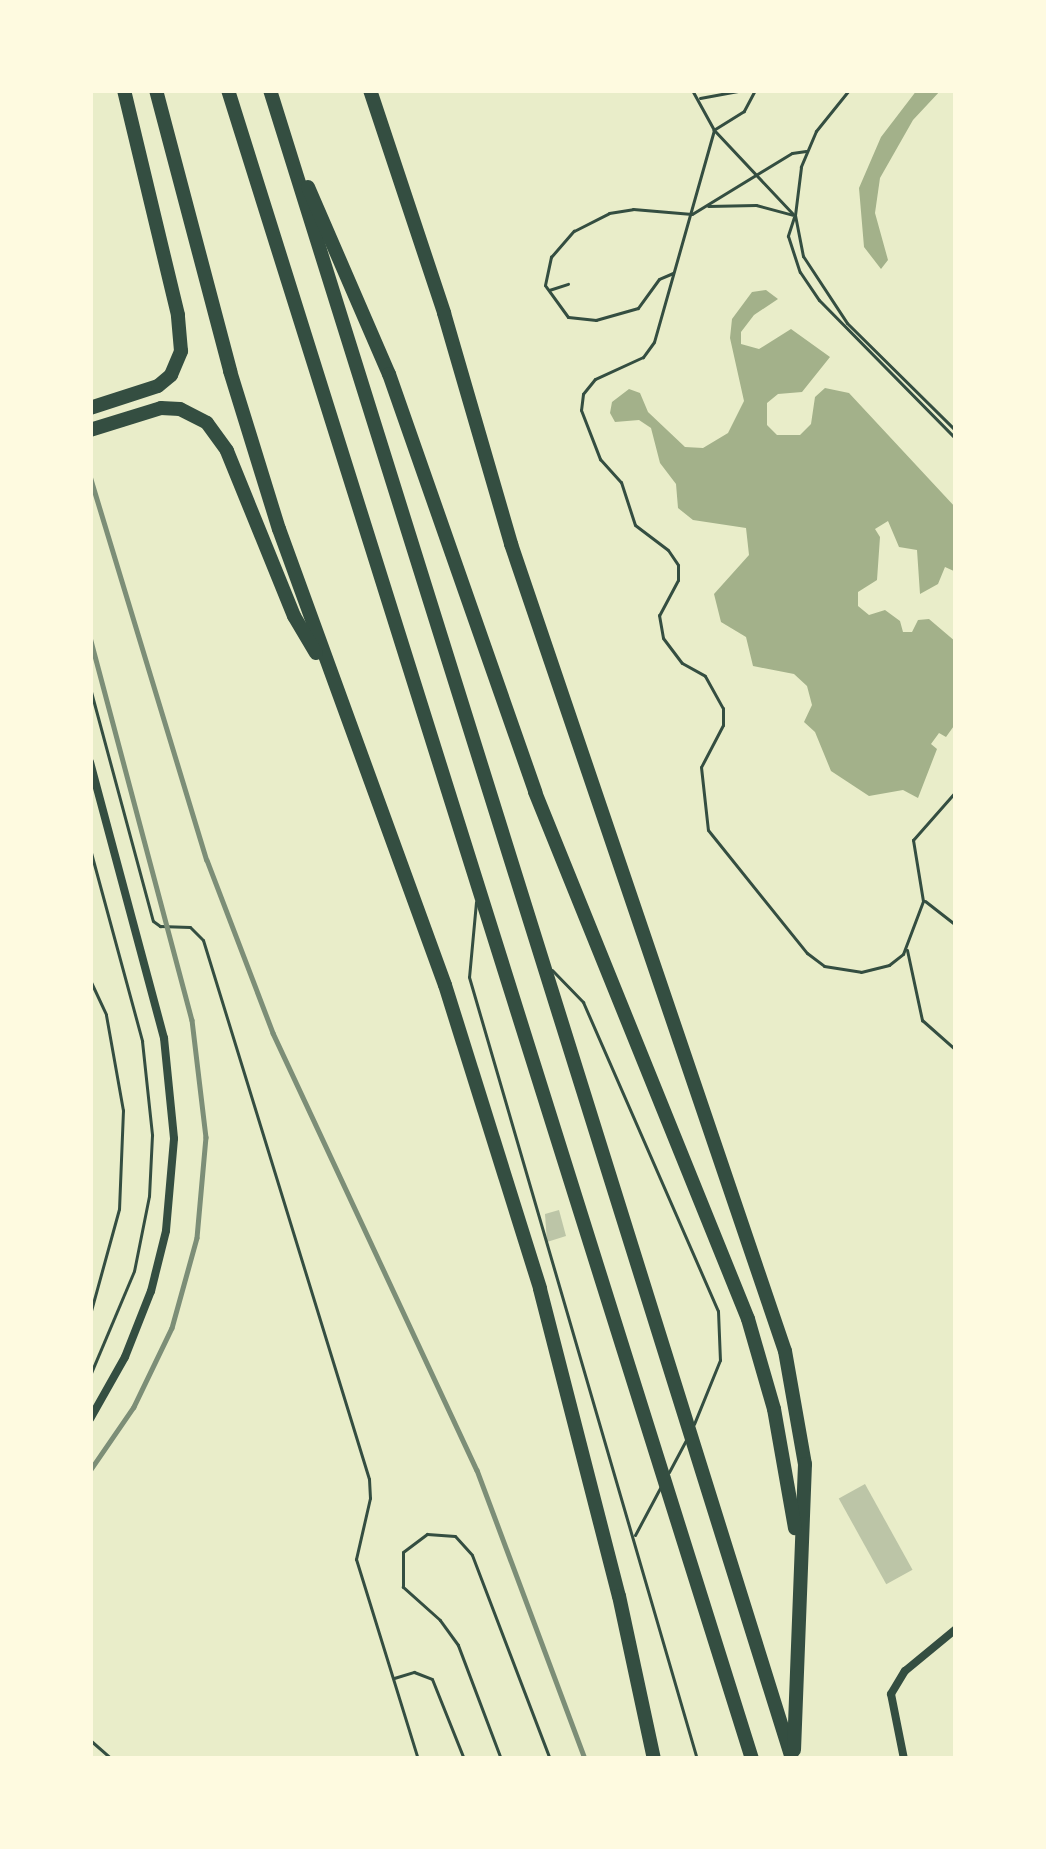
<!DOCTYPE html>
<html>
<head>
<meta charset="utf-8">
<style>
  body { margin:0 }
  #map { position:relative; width:1046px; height:1849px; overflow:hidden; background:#e9edc9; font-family:Raleway,sans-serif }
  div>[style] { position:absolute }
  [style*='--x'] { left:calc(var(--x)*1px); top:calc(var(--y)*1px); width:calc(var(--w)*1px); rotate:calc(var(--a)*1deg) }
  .water>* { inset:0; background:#a3b18a }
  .building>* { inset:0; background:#bcc5a7; transform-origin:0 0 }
  .path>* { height:3px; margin:-1.5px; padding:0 1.5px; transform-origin:1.5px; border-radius:1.5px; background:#344e41 }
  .service>* { height:3px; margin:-1.5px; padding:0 1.5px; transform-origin:1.5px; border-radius:1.5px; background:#344e41 }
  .minor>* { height:8px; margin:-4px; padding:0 4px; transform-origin:4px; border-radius:4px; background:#344e41 }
  .motorway>* { height:14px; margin:-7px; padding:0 7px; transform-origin:7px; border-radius:7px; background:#344e41 }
  .rail>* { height:4.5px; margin:-2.25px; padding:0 2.25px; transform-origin:2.25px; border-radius:2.25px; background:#7c8e77 }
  span { translate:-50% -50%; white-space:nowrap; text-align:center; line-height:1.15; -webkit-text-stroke:9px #fefae0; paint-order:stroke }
  .frame { position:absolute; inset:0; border:93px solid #fefae0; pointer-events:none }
</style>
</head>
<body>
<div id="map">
  <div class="water">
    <i style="clip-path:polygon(917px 90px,941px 90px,913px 120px,880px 178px,875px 213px,888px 260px,881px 269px,864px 247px,859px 188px,881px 137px)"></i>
    <i style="clip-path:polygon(766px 290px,778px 299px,754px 315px,741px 332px,741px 344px,759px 349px,791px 329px,830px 357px,802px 392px,778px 394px,767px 403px,767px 425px,777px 435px,800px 435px,811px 424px,815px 397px,825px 388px,849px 393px,956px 508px,956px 572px,945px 567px,938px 584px,920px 594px,917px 550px,899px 547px,888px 521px,875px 529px,880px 537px,877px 580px,858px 592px,858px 606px,869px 615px,885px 610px,900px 621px,903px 632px,912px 632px,918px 620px,929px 619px,956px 642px,956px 723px,946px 737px,939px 733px,931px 744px,937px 749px,918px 798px,903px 790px,869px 796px,831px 771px,815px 732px,804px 722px,812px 705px,807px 686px,794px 674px,753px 666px,746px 637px,721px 622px,714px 594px,749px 555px,746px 528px,693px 520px,678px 508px,676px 484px,660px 463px,651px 428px,639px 420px,615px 422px,610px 413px,612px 402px,629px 389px,640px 393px,648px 412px,685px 447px,703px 448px,728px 433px,744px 401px,730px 338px,732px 319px,752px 292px)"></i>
  </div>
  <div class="building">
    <i style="clip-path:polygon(559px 1210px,566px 1236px,547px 1242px,545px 1214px)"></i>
    <i style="left:865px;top:1484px;width:98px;height:30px;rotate:61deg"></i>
  </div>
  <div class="path">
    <i style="--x:692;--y:90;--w:46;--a:61.2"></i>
    <i style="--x:714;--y:130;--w:115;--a:46.8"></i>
    <i style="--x:755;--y:90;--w:24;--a:118"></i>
    <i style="--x:744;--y:111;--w:36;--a:148"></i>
    <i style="--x:714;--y:130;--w:220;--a:105.8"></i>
    <i style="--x:654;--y:342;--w:19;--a:126"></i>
    <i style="--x:643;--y:357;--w:53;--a:155.4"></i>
    <i style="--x:595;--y:379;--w:19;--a:129"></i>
    <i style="--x:583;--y:394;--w:16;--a:97"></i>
    <i style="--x:581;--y:410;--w:53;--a:68.8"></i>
    <i style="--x:600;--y:459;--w:31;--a:48"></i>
    <i style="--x:621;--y:482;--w:45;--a:72"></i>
    <i style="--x:635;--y:525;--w:41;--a:37.1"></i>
    <i style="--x:668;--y:550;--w:18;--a:56"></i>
    <i style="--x:678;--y:565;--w:15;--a:90"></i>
    <i style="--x:678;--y:580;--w:40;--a:118"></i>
    <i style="--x:659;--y:615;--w:23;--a:80"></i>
    <i style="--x:663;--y:638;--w:31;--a:53"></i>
    <i style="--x:682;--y:663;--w:26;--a:29"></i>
    <i style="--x:705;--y:676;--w:37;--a:61"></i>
    <i style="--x:723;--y:708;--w:17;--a:90"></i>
    <i style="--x:723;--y:725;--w:47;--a:117.6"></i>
    <i style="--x:701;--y:767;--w:63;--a:83.7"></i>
    <i style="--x:708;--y:830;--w:158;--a:51.2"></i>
    <i style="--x:807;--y:953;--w:21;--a:37"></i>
    <i style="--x:824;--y:966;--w:37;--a:9"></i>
    <i style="--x:861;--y:972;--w:29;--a:-14"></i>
    <i style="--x:889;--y:965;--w:18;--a:-38"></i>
    <i style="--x:903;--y:954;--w:57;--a:-69.3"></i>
    <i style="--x:923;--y:901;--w:62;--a:-99.3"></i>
    <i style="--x:913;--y:840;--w:65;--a:-48.7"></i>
    <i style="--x:849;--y:90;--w:53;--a:128.8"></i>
    <i style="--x:816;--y:131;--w:39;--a:113"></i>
    <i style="--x:801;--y:167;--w:48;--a:97.1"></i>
    <i style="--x:795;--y:215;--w:42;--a:79"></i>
    <i style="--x:803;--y:256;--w:80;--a:56.7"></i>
    <i style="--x:847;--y:323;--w:153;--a:44.7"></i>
    <i style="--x:700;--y:98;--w:44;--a:-10.5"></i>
    <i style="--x:708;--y:206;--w:48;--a:-1.2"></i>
    <i style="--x:756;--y:205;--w:38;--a:15"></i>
    <i style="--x:794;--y:217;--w:20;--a:108"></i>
    <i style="--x:788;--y:236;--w:38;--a:72"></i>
    <i style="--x:800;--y:272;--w:34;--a:56"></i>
    <i style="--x:819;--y:300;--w:195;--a:45.4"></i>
    <i style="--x:673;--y:273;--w:15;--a:157"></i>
    <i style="--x:659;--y:279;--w:36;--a:126"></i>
    <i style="--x:638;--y:308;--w:44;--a:164.1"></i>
    <i style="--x:596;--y:320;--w:28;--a:-174"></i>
    <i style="--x:568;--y:317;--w:39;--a:-126"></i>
    <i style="--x:545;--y:285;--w:29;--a:-78"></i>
    <i style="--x:551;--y:257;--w:35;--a:-49"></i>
    <i style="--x:574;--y:231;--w:39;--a:-27"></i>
    <i style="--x:609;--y:213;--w:24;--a:-9"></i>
    <i style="--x:633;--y:209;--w:59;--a:4.8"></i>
    <i style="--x:692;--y:214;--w:117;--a:-31.4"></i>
    <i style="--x:792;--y:153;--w:14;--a:-8"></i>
    <i style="--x:549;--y:290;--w:20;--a:-18"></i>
    <i style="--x:90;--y:688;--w:241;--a:74.9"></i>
    <i style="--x:153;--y:921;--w:9;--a:36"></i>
    <i style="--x:160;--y:926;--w:30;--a:2"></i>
    <i style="--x:190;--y:927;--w:18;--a:45"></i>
    <i style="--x:203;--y:940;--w:564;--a:72.88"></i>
    <i style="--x:369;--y:1479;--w:19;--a:87"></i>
    <i style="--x:370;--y:1498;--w:63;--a:102.9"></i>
    <i style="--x:356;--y:1559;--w:209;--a:72.8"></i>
    <i style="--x:90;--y:849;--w:199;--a:74.8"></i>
    <i style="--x:142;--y:1041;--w:95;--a:83.9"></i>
    <i style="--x:152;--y:1135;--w:61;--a:92.8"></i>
    <i style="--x:149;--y:1196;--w:76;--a:101.3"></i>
    <i style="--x:134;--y:1271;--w:113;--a:112.9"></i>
    <i style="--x:925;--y:901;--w:39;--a:38"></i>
    <i style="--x:907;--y:950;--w:72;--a:77.9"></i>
    <i style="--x:922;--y:1020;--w:45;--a:41.4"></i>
    <i style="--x:394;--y:1678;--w:21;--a:-17"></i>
    <i style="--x:414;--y:1672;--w:19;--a:21"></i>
    <i style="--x:432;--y:1679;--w:86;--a:68.2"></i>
    <i style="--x:501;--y:1759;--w:122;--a:-110.7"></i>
    <i style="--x:458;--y:1645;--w:31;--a:-126"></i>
    <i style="--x:440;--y:1620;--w:50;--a:-138.3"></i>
    <i style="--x:403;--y:1587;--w:35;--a:-90"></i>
    <i style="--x:403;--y:1552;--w:30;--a:-37"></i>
    <i style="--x:427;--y:1534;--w:28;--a:4"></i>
    <i style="--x:455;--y:1536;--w:25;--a:48"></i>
    <i style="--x:472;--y:1555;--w:218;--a:69.1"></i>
  </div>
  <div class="service">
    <i style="--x:476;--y:902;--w:75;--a:95.3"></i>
    <i style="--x:469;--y:977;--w:815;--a:73.75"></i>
    <i style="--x:552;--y:970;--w:45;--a:45.9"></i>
    <i style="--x:583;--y:1002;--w:337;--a:66.4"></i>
    <i style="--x:718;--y:1311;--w:49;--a:87.7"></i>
    <i style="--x:720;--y:1360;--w:69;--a:112.1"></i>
    <i style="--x:90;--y:980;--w:38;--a:65"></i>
    <i style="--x:106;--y:1015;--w:97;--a:79.9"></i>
    <i style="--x:123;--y:1110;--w:99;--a:92.3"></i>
    <i style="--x:119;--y:1209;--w:109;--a:105.4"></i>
    <i style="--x:669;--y:1472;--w:38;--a:-62"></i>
    <i style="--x:635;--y:1535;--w:55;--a:-62"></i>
    <i style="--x:90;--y:1740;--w:29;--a:41"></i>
  </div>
  <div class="minor">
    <i style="--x:90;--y:762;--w:286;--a:75"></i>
    <i style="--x:164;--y:1038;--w:101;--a:84.3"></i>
    <i style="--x:174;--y:1139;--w:92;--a:95"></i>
    <i style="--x:166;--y:1231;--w:62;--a:104"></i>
    <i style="--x:151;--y:1291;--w:71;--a:111.5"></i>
    <i style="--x:125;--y:1357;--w:71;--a:119.4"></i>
    <i style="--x:904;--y:1759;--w:66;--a:-101.3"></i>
    <i style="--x:891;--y:1694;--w:27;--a:-59"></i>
    <i style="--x:905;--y:1671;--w:66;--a:-39.5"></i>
  </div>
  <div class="motorway">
    <i style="--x:156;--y:90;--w:291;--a:75.2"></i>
    <i style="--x:230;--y:371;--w:165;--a:72.8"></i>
    <i style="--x:279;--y:529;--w:485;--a:70"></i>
    <i style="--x:445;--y:985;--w:318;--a:72.6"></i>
    <i style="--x:540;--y:1289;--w:317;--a:75.6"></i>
    <i style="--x:619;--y:1596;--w:167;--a:77.9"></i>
    <i style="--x:228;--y:90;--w:1749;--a:72.57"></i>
    <i style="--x:270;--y:90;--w:1749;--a:72.63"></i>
    <i style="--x:370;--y:90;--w:235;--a:71.6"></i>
    <i style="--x:444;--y:313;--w:241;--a:73.8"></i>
    <i style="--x:511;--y:544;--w:852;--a:71.25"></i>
    <i style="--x:785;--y:1351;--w:115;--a:80"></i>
    <i style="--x:805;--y:1464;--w:286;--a:92.2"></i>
    <i style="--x:308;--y:187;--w:204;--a:66.6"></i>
    <i style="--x:389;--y:374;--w:443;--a:70.7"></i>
    <i style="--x:535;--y:792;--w:568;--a:67.99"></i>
    <i style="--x:748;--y:1319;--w:94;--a:73.9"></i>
    <i style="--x:774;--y:1409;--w:121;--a:80"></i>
    <i style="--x:90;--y:408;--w:71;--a:-17.9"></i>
    <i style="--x:158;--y:386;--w:17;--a:-40"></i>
    <i style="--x:171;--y:375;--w:26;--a:-67"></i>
    <i style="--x:181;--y:351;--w:36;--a:-95"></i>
    <i style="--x:178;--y:315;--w:231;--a:-103.5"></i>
    <i style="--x:90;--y:430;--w:74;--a:-17.2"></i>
    <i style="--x:161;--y:408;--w:19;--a:3"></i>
    <i style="--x:180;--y:409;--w:30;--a:27"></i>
    <i style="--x:207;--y:423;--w:34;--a:54"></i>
    <i style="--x:227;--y:451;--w:178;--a:67.9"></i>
    <i style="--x:294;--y:616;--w:43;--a:59.3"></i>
  </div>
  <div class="rail">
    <i style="--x:90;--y:476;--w:401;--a:73.1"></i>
    <i style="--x:207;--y:860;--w:185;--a:69.1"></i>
    <i style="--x:273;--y:1033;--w:482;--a:65"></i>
    <i style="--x:477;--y:1470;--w:309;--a:69.5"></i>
    <i style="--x:90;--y:637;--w:396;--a:75.1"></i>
    <i style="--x:192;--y:1020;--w:118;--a:83.2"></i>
    <i style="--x:206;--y:1137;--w:101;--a:95.1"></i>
    <i style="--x:197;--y:1238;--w:93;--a:105.5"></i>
    <i style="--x:172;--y:1328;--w:88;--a:115.7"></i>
    <i style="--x:134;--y:1407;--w:78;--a:124.5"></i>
  </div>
  <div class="frame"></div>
</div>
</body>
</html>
